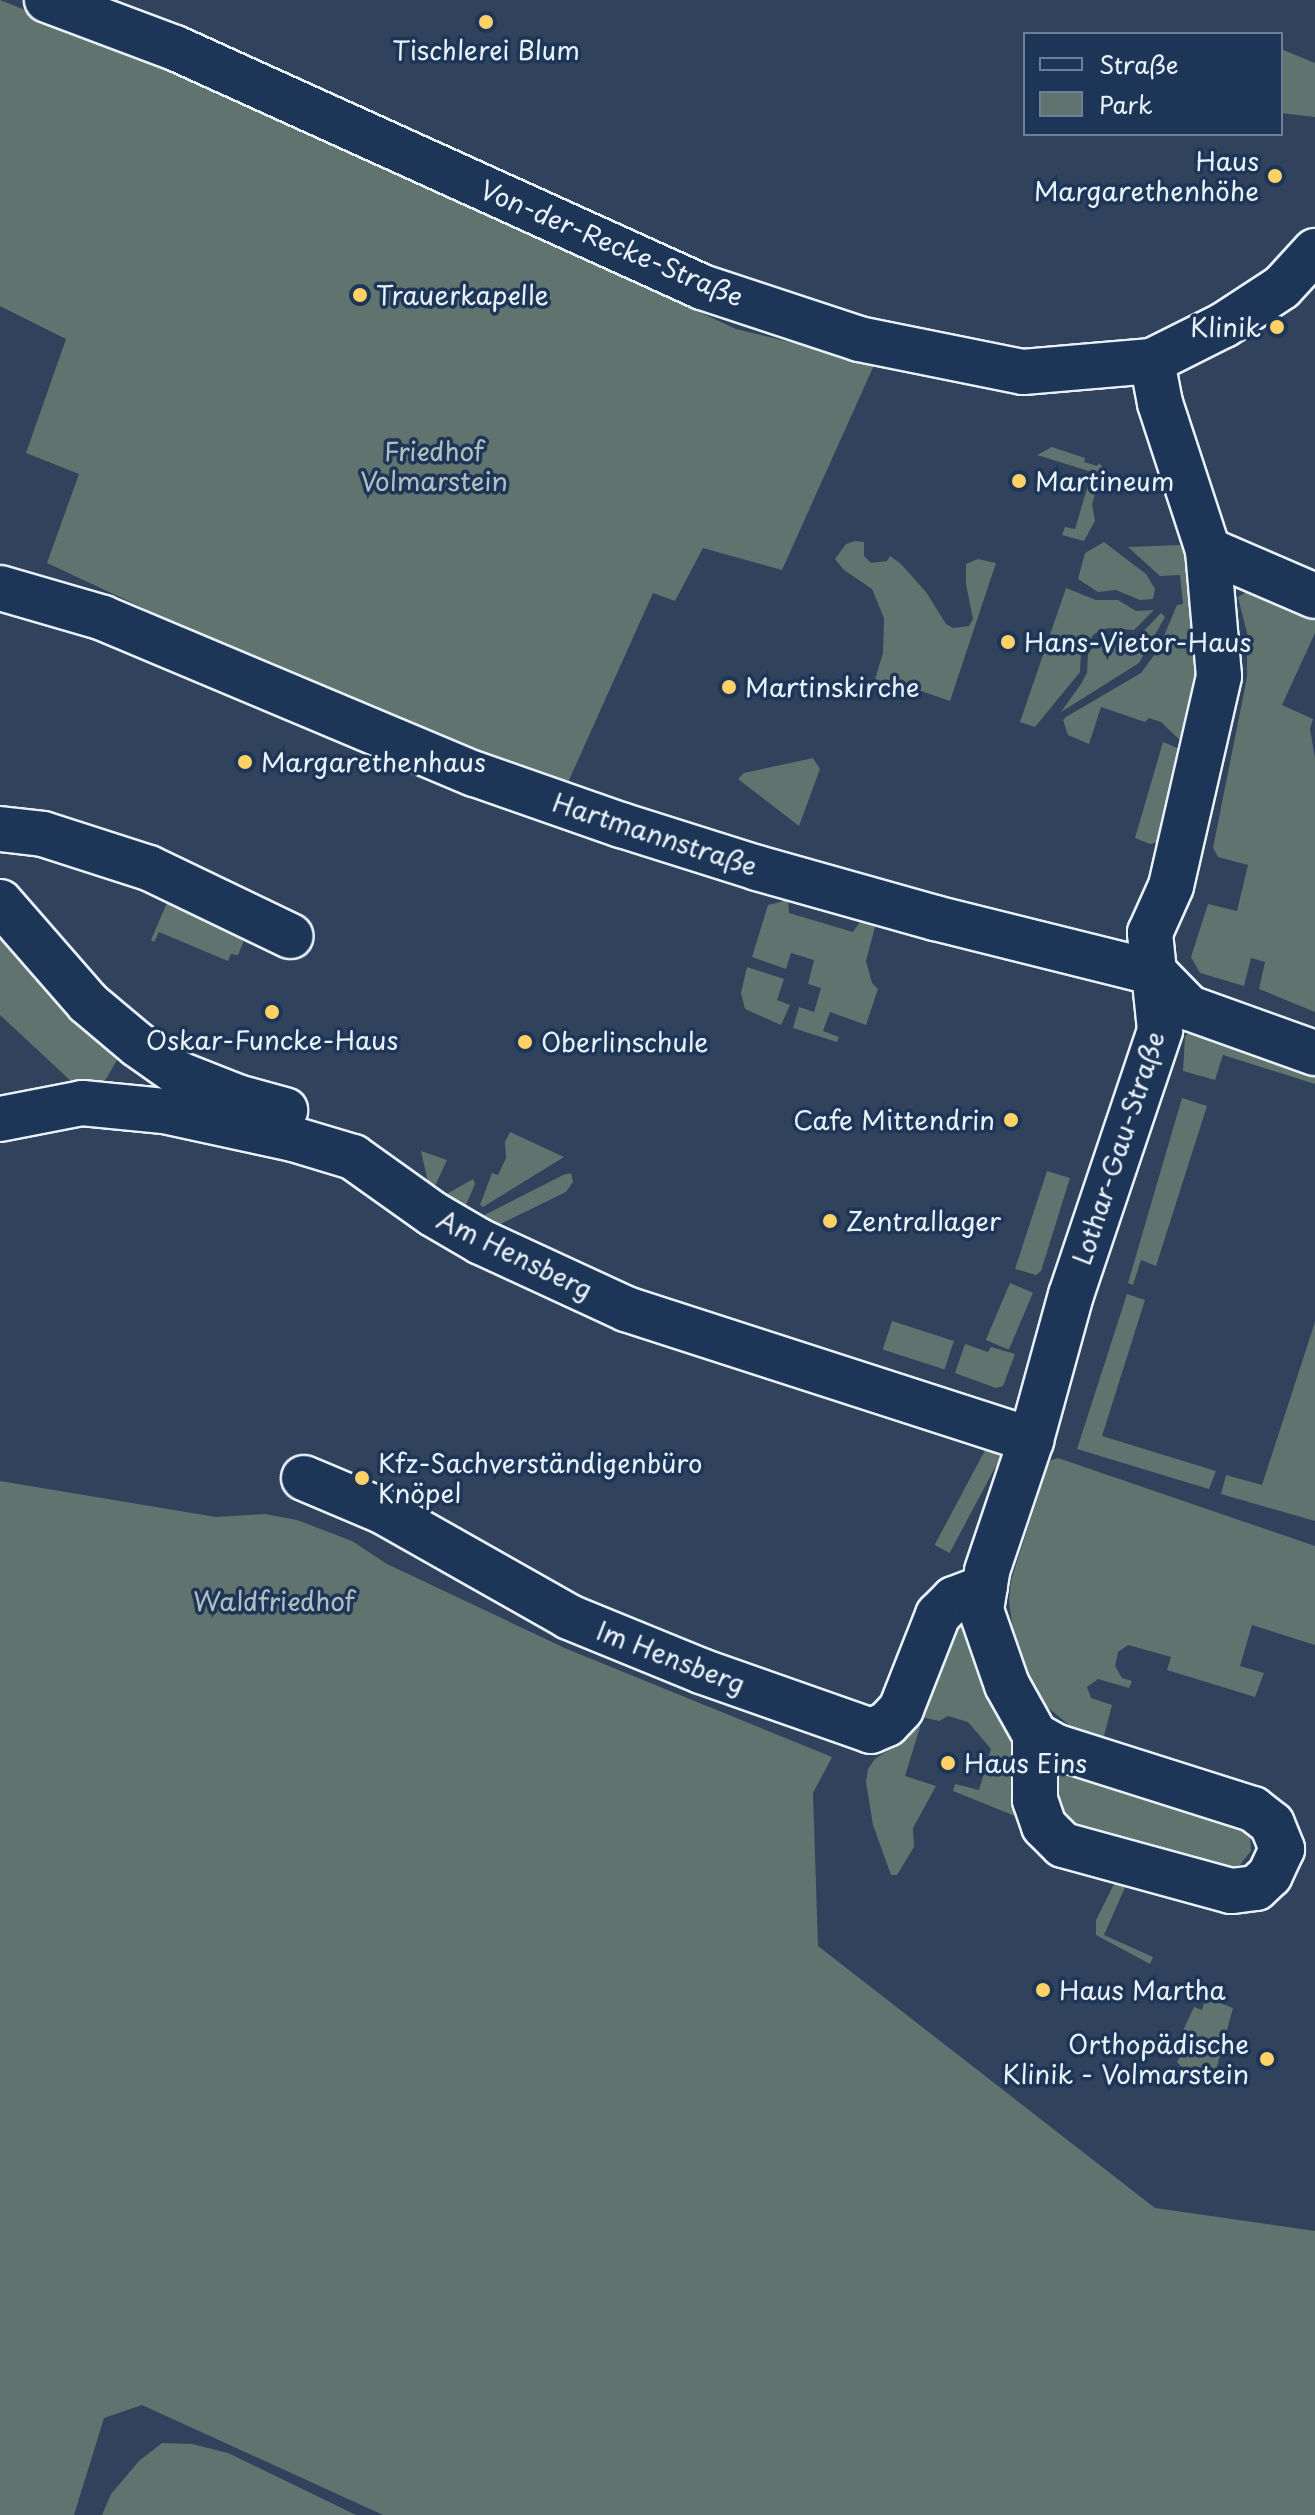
<!DOCTYPE html>
<html>
<head>
<meta charset="utf-8">
<style>
	body { margin:0 }
	#map { position:relative; width:1315px; height:2515px; overflow:hidden; background:#31425d; font-family:"Playpen Sans",sans-serif }
	div>[style] { position:absolute }
	.green>* { inset:0; background:#60736e; transform-origin:0 0 }
	.roads { filter:drop-shadow(2px 0 #e8f1f8) drop-shadow(-2px 0 #e8f1f8) drop-shadow(0 2px #e8f1f8) drop-shadow(0 -2px #e8f1f8) }
	.minor>* { height:44px; margin:-22px; padding:0 22px; transform-origin:22px; border-radius:22px; background:#1d3557 }
	.dots>* { width:22px; height:22px; translate:-50% -50%; box-sizing:border-box; border:4px solid #1d3557; border-radius:50% }
	span { translate:-50% -50%; white-space:nowrap; text-align:center; line-height:1.15; -webkit-text-stroke:7px #1d3557; paint-order:stroke }
	.poi-label { font-size:26px; color:#e8f1f8 }
	.right { translate:-100% -50%; text-align:right }
	.left { translate:0 -50%; text-align:left }
	.street-label { font-size:26px; color:#e8f1f8 }
	.park-label { font-size:26px; color:#b2bfc1 }
	.legend { position:absolute; left:1023px; top:32px; width:260px; height:104px; box-sizing:border-box; background:#1d3557; border:2px solid #6e8097; margin:0; padding:10px 14px; list-style:none; font-size:24px; color:#e8f1f8 }
	.legend li { display:flex; align-items:center; gap:16px; height:40px }
	.legend b { width:40px; border:2px solid #6e8097 }
</style>
</head>
<body>
<div id="map">
	<div class="green">
		<div style="clip-path:polygon(0 0,178px 71px,736px 329px,875px 363px,782px 570px,703px 548px,675px 601px,653px 593px,565px 789px,361px 710px,47px 563px,79px 474px,26px 453px,66px 339px,0 306px)"></div>
		<div style="clip-path:polygon(1281px 49px,1315px 63px,1315px 117px,1281px 113px)"></div>
		<div style="clip-path:polygon(1052px 447px,1085px 458px,1084px 462px,1097px 466px,1099px 463px,1109px 474px,1106px 485px,1099px 485px,1096px 491px,1092px 504px,1095px 521px,1084px 541px,1062px 535px,1065px 527px,1075px 529px,1092px 472px,1037px 455px)"></div>
		<div style="clip-path:polygon(855px 541px,864px 542px,864px 556px,871px 563px,887px 561px,890px 556px,901px 564px,926px 592px,946px 624px,953px 628px,969px 626px,973px 619px,966px 584px,966px 564px,978px 559px,996px 563px,950px 701px,890px 680px,885px 691px,873px 686px,883px 653px,884px 618px,872px 589px,844px 570px,835px 559px,846px 544px)"></div>
		<div style="clip-path:polygon(1104px 542px,1146px 574px,1155px 589px,1153px 599px,1140px 600px,1116px 590px,1098px 592px,1078px 579px,1085px 553px)"></div>
		<div style="clip-path:polygon(1180px 545px,1186px 555px,1202px 654px,1187px 747px,1161px 722px,1149px 718px,1145px 722px,1101px 707px,1089px 744px,1068px 735px,1063px 720px,1066px 717px,1141px 673px,1158px 650px,1177px 605px,1183px 604px,1180px 575px,1160px 576px,1128px 547px)"></div>
		<div style="clip-path:polygon(1066px 588px,1096px 600px,1118px 600px,1136px 611px,1154px 610px,1134px 630px,1108px 628px,1094px 634px,1081px 653px,1080px 672px,1035px 727px,1020px 722px)"></div>
		<div style="clip-path:polygon(1248px 591px,1315px 611px,1315px 633px,1282px 705px,1313px 719px,1310px 729px,1315px 758px,1315px 1012px,1259px 989px,1265px 962px,1251px 958px,1244px 986px,1200px 973px,1191px 957px,1208px 904px,1237px 911px,1248px 865px,1218px 857px,1213px 848px,1247px 677px,1247px 633px,1238px 597px)"></div>
		<div style="clip-path:polygon(1161px 613px,1165px 617px,1139px 663px,1061px 712px,1081px 684px,1087px 673px,1088px 654px,1095px 644px,1105px 638px,1138px 637px)"></div>
		<div style="clip-path:polygon(1163px 742px,1187px 752px,1159px 842px,1150px 844px,1135px 838px)"></div>
		<div style="clip-path:polygon(813px 758px,820px 769px,799px 826px,738px 779px,744px 773px)"></div>
		<div style="clip-path:polygon(169px 898px,246px 936px,238px 955px,231px 954px,228px 961px,159px 932px,154px 942px,151px 940px)"></div>
		<div style="clip-path:polygon(788px 900px,789px 913px,853px 932px,860px 922px,875px 927px,866px 961px,872px 983px,878px 989px,866px 1025px,830px 1012px,823px 1031px,839px 1037px,837px 1042px,793px 1028px,799px 1007px,814px 1012px,821px 988px,808px 984px,814px 960px,791px 953px,786px 969px,752px 957px,768px 905px)"></div>
		<div style="clip-path:polygon(0 919px,114px 1040px,117px 1060px,106px 1079px,90px 1091px,72px 1082px,0 1015px)"></div>
		<div style="clip-path:polygon(747px 967px,784px 979px,777px 1000px,790px 1005px,781px 1025px,745px 1009px,741px 993px)"></div>
		<div style="clip-path:polygon(1193px 1030px,1315px 1065px,1315px 1084px,1223px 1055px,1215px 1080px,1183px 1071px,1185px 1036px)"></div>
		<div style="clip-path:polygon(1182px 1098px,1207px 1106px,1156px 1266px,1141px 1260px,1133px 1285px,1128px 1283px)"></div>
		<div style="clip-path:polygon(510px 1132px,564px 1157px,483px 1207px,480px 1205px,492px 1173px,498px 1175px,506px 1158px,505px 1142px)"></div>
		<div style="clip-path:polygon(421px 1151px,447px 1160px,435px 1186px,443px 1196px,473px 1179px,475px 1184px,462px 1214px,471px 1222px,563px 1175px,571px 1173px,573px 1182px,566px 1192px,490px 1229px,477px 1229px,436px 1205px,431px 1196px)"></div>
		<div style="clip-path:polygon(1047px 1171px,1070px 1178px,1041px 1271px,1036px 1275px,1015px 1269px)"></div>
		<div style="left:1010px;top:1283px;width:25px;height:62px;rotate:23deg"></div>
		<div style="clip-path:polygon(1127px 1294px,1145px 1300px,1102px 1436px,1216px 1471px,1209px 1489px,1077px 1449px)"></div>
		<div style="left:892px;top:1321px;width:65px;height:30px;rotate:18deg"></div>
		<div style="clip-path:polygon(1315px 1322px,1315px 1521px,1221px 1494px,1226px 1475px,1262px 1485px)"></div>
		<div style="clip-path:polygon(965px 1344px,988px 1352px,991px 1347px,1015px 1354px,1003px 1386px,996px 1388px,955px 1373px)"></div>
		<div style="left:991px;top:1439px;width:17px;height:120px;rotate:28deg"></div>
		<div style="clip-path:polygon(1058px 1458px,1315px 1546px,1315px 1645px,1252px 1625px,1240px 1666px,1264px 1673px,1255px 1697px,1167px 1670px,1171px 1657px,1128px 1645px,1118px 1652px,1115px 1666px,1122px 1678px,1132px 1681px,1129px 1688px,1098px 1679px,1087px 1687px,1091px 1698px,1112px 1705px,1103px 1740px,1074px 1729px,1046px 1706px,1029px 1680px,1014px 1639px,1009px 1601px,1011px 1580px,1047px 1469px,1051px 1460px)"></div>
		<div style="clip-path:polygon(0 1481px,216px 1517px,265px 1514px,297px 1520px,352px 1541px,387px 1564px,567px 1649px,832px 1757px,813px 1793px,818px 1946px,1155px 2208px,1315px 2231px,1315px 2515px,383px 2515px,142px 2405px,104px 2418px,74px 2515px,0 2515px)"></div>
		<div style="clip-path:polygon(960px 1614px,1023px 1739px,1025px 1820px,953px 1791px,955px 1784px,979px 1790px,991px 1749px,968px 1722px,948px 1716px,939px 1721px,913px 1715px)"></div>
		<div style="clip-path:polygon(910px 1722px,920px 1727px,905px 1776px,936px 1786px,913px 1828px,914px 1847px,897px 1875px,891px 1875px,873px 1825px,866px 1782px,868px 1769px,875px 1759px,893px 1747px)"></div>
		<div style="clip-path:polygon(1053px 1760px,1219px 1809px,1250px 1833px,1251px 1851px,1239px 1866px,1224px 1872px,1077px 1831px,1056px 1810px)"></div>
		<div style="clip-path:polygon(1117px 1878px,1127px 1883px,1104px 1935px,1153px 1957px,1150px 1964px,1096px 1935px,1096px 1920px)"></div>
		<div style="clip-path:polygon(1208px 1992px,1217px 1995px,1215px 2001px,1233px 2008px,1213px 2081px,1187px 2073px,1177px 2062px,1190px 2038px,1181px 2035px,1194px 2007px,1202px 2010px)"></div>
		<div style="clip-path:polygon(162px 2443px,192px 2444px,228px 2453px,356px 2515px,102px 2515px,111px 2494px,139px 2461px)"></div>
	</div>
	<div class="roads">
		<div class="minor">
			<div style="left:47px;top:0;width:137px;rotate:20.6deg"></div>
			<div style="left:175px;top:48px;width:579px;rotate:24.39deg"></div>
			<div style="left:702px;top:287px;width:165px;rotate:18.3deg"></div>
			<div style="left:859px;top:339px;width:167px;rotate:11.4deg"></div>
			<div style="left:1023px;top:372px;width:129px;rotate:-4.9deg"></div>
			<div style="left:1152px;top:361px;width:80px;rotate:-26.6deg"></div>
			<div style="left:1224px;top:325px;width:69px;rotate:-33.2deg"></div>
			<div style="left:1282px;top:287px;width:49px;rotate:-47.5deg"></div>
			<div style="left:1208px;top:550px;width:116px;rotate:23.3deg"></div>
			<div style="left:0;top:588px;width:107px;rotate:16.2deg"></div>
			<div style="left:103px;top:618px;width:403px;rotate:22.8deg"></div>
			<div style="left:475px;top:774px;width:155px;rotate:19.3deg"></div>
			<div style="left:621px;top:825px;width:143px;rotate:17.5deg"></div>
			<div style="left:757px;top:868px;width:185px;rotate:15.7deg"></div>
			<div style="left:935px;top:918px;width:227px;rotate:14deg"></div>
			<div style="left:1155px;top:973px;width:49px;rotate:45.8deg"></div>
			<div style="left:1189px;top:1008px;width:134px;rotate:19.7deg"></div>
			<div style="left:0;top:829px;width:43px;rotate:6.6deg"></div>
			<div style="left:43px;top:834px;width:111px;rotate:17.8deg"></div>
			<div style="left:149px;top:868px;width:157px;rotate:25.7deg"></div>
			<div style="left:0;top:902px;width:134px;rotate:48.9deg"></div>
			<div style="left:88px;top:1003px;width:65px;rotate:40deg"></div>
			<div style="left:138px;top:1045px;width:50px;rotate:35.3deg"></div>
			<div style="left:179px;top:1074px;width:62px;rotate:21.6deg"></div>
			<div style="left:237px;top:1097px;width:50px;rotate:15.2deg"></div>
			<div style="left:0;top:1119px;width:84px;rotate:-11deg"></div>
			<div style="left:82px;top:1103px;width:82px;rotate:5.6deg"></div>
			<div style="left:164px;top:1111px;width:132px;rotate:12.2deg"></div>
			<div style="left:293px;top:1139px;width:63px;rotate:16.7deg"></div>
			<div style="left:353px;top:1157px;width:98px;rotate:35.5deg"></div>
			<div style="left:433px;top:1214px;width:56px;rotate:30.3deg"></div>
			<div style="left:481px;top:1242px;width:160px;rotate:24.8deg"></div>
			<div style="left:626px;top:1309px;width:426px;rotate:17.9deg"></div>
			<div style="left:304px;top:1478px;width:85px;rotate:22.9deg"></div>
			<div style="left:382px;top:1511px;width:215px;rotate:29.5deg"></div>
			<div style="left:569px;top:1617px;width:143px;rotate:22.2deg"></div>
			<div style="left:701px;top:1671px;width:180px;rotate:19.4deg"></div>
			<div style="left:871px;top:1731px;width:17px;rotate:-24deg"></div>
			<div style="left:887px;top:1724px;width:21px;rotate:-47deg"></div>
			<div style="left:901px;top:1709px;width:101px;rotate:-68.5deg"></div>
			<div style="left:938px;top:1615px;width:23px;rotate:-45deg"></div>
			<div style="left:954px;top:1599px;width:33px;rotate:-21deg"></div>
			<div style="left:1035px;top:1735px;width:25px;rotate:29deg"></div>
			<div style="left:1057px;top:1747px;width:206px;rotate:17.6deg"></div>
			<div style="left:1253px;top:1809px;width:24px;rotate:38deg"></div>
			<div style="left:1272px;top:1824px;width:27px;rotate:68deg"></div>
			<div style="left:1282px;top:1849px;width:29px;rotate:115deg"></div>
			<div style="left:1270px;top:1875px;width:19px;rotate:137deg"></div>
			<div style="left:1256px;top:1888px;width:25px;rotate:173deg"></div>
			<div style="left:1231px;top:1891px;width:174px;rotate:-164.7deg"></div>
			<div style="left:1063px;top:1845px;width:27px;rotate:-135deg"></div>
			<div style="left:1044px;top:1826px;width:28px;rotate:-109deg"></div>
			<div style="left:1035px;top:1800px;width:65px;rotate:-90deg"></div>
			<div style="left:1035px;top:1735px;width:57px;rotate:-119.2deg"></div>
			<div style="left:1007px;top:1685px;width:79px;rotate:-109.1deg"></div>
			<div style="left:981px;top:1610px;width:39px;rotate:-81deg"></div>
			<div style="left:987px;top:1571px;width:138px;rotate:-71.4deg"></div>
			<div style="left:1031px;top:1440px;width:150px;rotate:-74.6deg"></div>
			<div style="left:1071px;top:1295px;width:280px;rotate:-71.4deg"></div>
			<div style="left:1160px;top:1030px;width:98px;rotate:-95.9deg"></div>
			<div style="left:1150px;top:933px;width:51px;rotate:-65.9deg"></div>
			<div style="left:1171px;top:886px;width:215px;rotate:-77.1deg"></div>
			<div style="left:1219px;top:676px;width:126px;rotate:-95deg"></div>
			<div style="left:1208px;top:550px;width:155px;rotate:-108.1deg"></div>
			<div style="left:1160px;top:403px;width:43px;rotate:-100.8deg"></div>
		</div>
	</div>
	<div class="dots">
		<div style="left:486px;top:22px;background:#ffd166"></div>
		<div style="left:1275px;top:176px;background:#ffd166"></div>
		<div style="left:360px;top:295px;background:#ffd166"></div>
		<div style="left:1277px;top:327px;background:#ffd166"></div>
		<div style="left:1019px;top:481px;background:#ffd166"></div>
		<div style="left:1008px;top:642px;background:#ffd166"></div>
		<div style="left:729px;top:687px;background:#ffd166"></div>
		<div style="left:245px;top:762px;background:#ffd166"></div>
		<div style="left:272px;top:1012px;background:#ffd166"></div>
		<div style="left:525px;top:1042px;background:#ffd166"></div>
		<div style="left:1011px;top:1120px;background:#ffd166"></div>
		<div style="left:830px;top:1221px;background:#ffd166"></div>
		<div style="left:362px;top:1478px;background:#ffd166"></div>
		<div style="left:948px;top:1763px;background:#ffd166"></div>
		<div style="left:1043px;top:1990px;background:#ffd166"></div>
		<div style="left:1267px;top:2059px;background:#ffd166"></div>
	</div>
	<div class="poi-label">
		<span style="left:486px;top:50px">Tischlerei Blum</span>
		<span class="right" style="left:1259px;top:176px">Haus<br>Margarethenhöhe</span>
		<span class="left" style="left:376px;top:295px">Trauerkapelle</span>
		<span class="right" style="left:1261px;top:327px">Klinik</span>
		<span class="left" style="left:1035px;top:481px">Martineum</span>
		<span class="left" style="left:1024px;top:642px">Hans-Vietor-Haus</span>
		<span class="left" style="left:745px;top:687px">Martinskirche</span>
		<span class="left" style="left:261px;top:762px">Margarethenhaus</span>
		<span style="left:272px;top:1040px">Oskar-Funcke-Haus</span>
		<span class="left" style="left:541px;top:1042px">Oberlinschule</span>
		<span class="right" style="left:995px;top:1120px">Cafe Mittendrin</span>
		<span class="left" style="left:846px;top:1221px">Zentrallager</span>
		<span class="left" style="left:378px;top:1478px">Kfz-Sachverständigenbüro<br>Knöpel</span>
		<span class="left" style="left:964px;top:1763px">Haus Eins</span>
		<span class="left" style="left:1059px;top:1990px">Haus Martha</span>
		<span class="right" style="left:1249px;top:2059px">Orthopädische<br>Klinik - Volmarstein</span>
	</div>
	<div class="street-label">
		<span style="left:612px;top:243px;rotate:23deg">Von-der-Recke-Straße</span>
		<span style="left:655px;top:834px;rotate:18deg">Hartmannstraße</span>
		<span style="left:1118px;top:1148px;rotate:-72deg">Lothar-Gau-Straße</span>
		<span style="left:515px;top:1254px;rotate:26deg">Am Hensberg</span>
		<span style="left:671px;top:1657px;rotate:21deg">Im Hensberg</span>
	</div>
	<div class="park-label">
		<span style="left:434px;top:466px">Friedhof<br>Volmarstein</span>
		<span style="left:274px;top:1601px">Waldfriedhof</span>
	</div>
	<ul class="legend">
	<li><b style="height:10px;background:#1d3557"></b>Straße</li>
	<li><b style="height:22px;background:#60736e"></b>Park</li>
	</ul>
</div>
</body>
</html>
